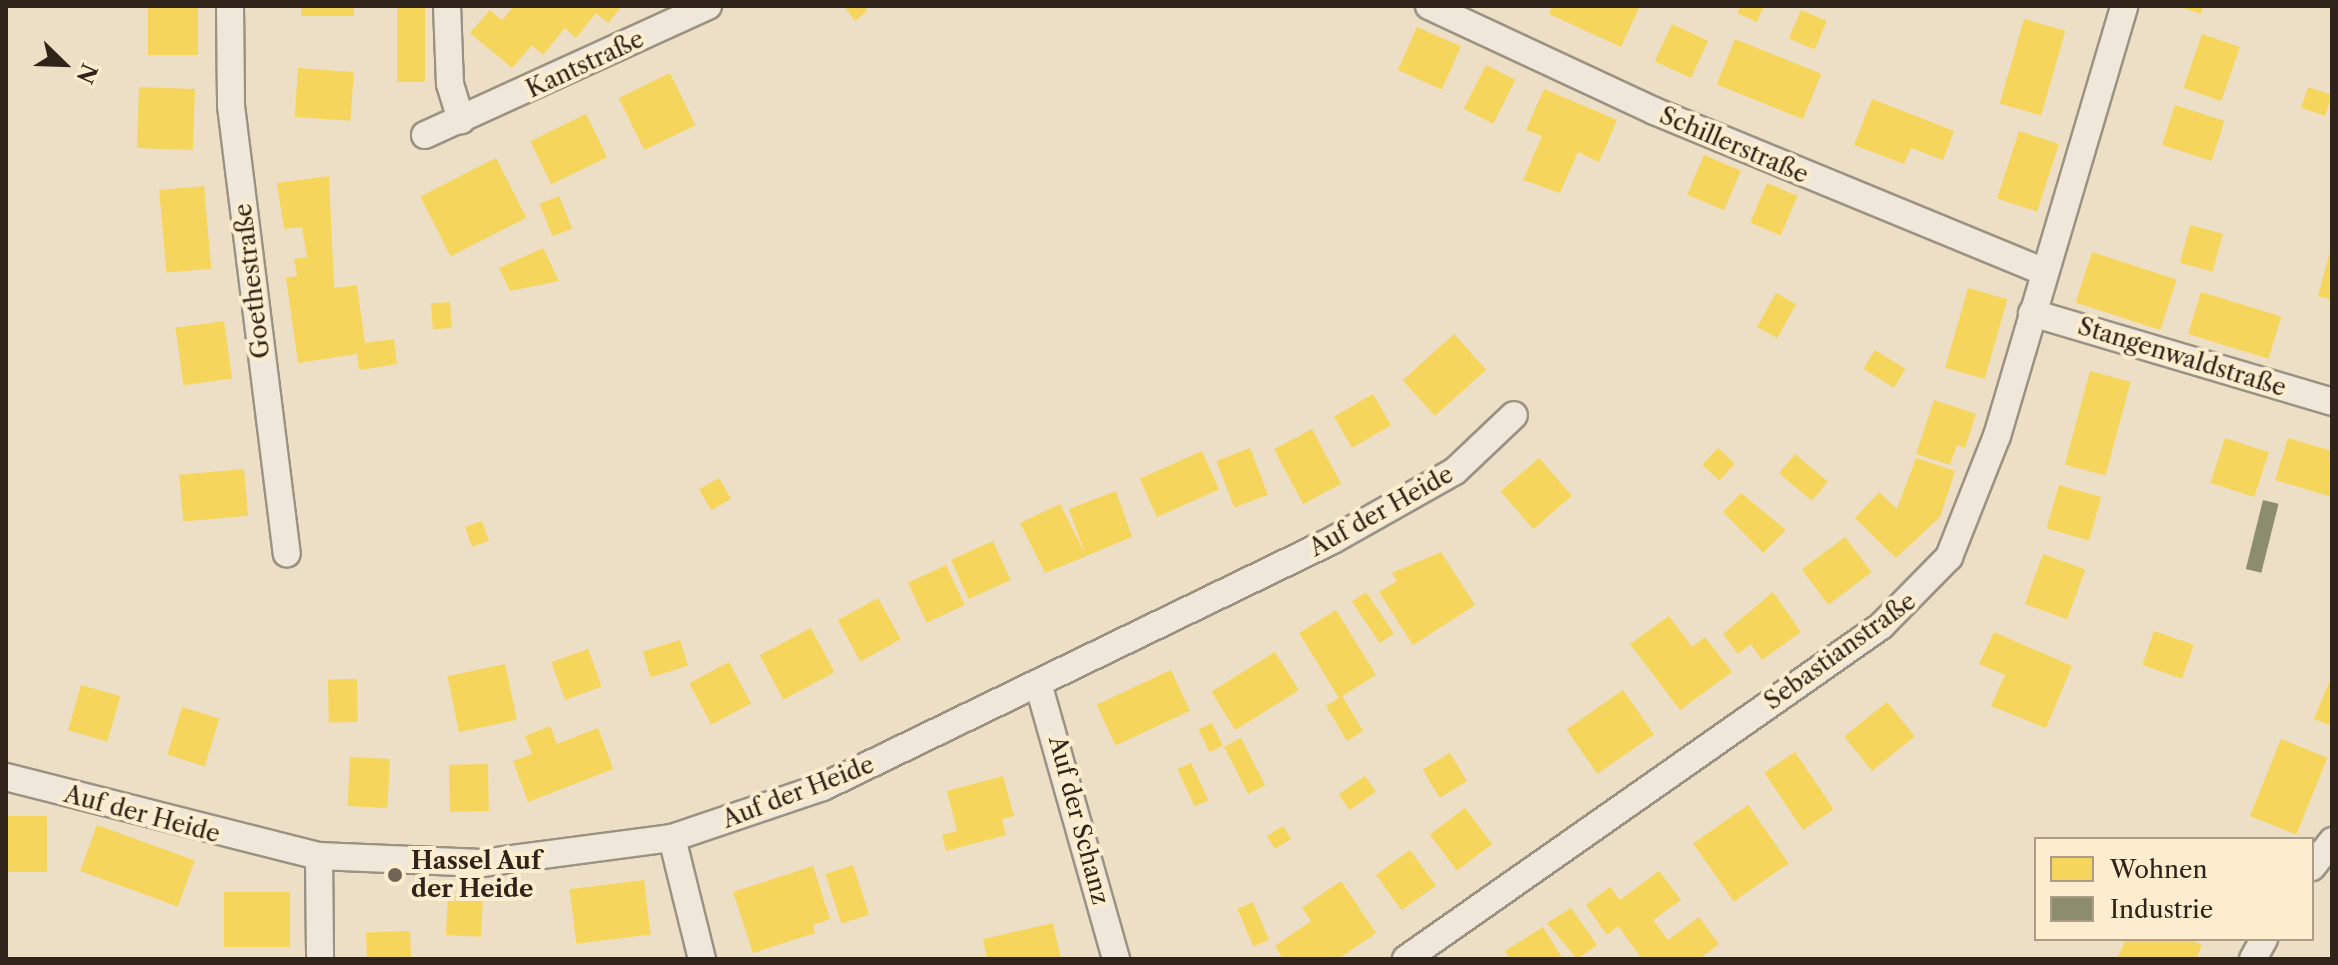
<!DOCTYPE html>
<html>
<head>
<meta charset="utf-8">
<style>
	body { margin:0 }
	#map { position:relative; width:2338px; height:965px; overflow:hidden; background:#ecdfc5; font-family:"Libre Caslon Text",serif }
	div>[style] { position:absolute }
	.homes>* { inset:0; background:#f6d55c; transform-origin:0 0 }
	.industry>* { inset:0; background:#8c8c6e; transform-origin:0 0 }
	.roads { filter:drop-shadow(2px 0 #9b9282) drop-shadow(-2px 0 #9b9282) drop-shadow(0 2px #9b9282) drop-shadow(0 -2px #9b9282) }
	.street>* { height:26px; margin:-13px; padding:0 13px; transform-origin:13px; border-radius:13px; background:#eee7da }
	.dots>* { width:22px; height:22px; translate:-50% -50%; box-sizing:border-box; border:4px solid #fdedcf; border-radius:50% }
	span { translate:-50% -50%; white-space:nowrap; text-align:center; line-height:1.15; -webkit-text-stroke:8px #fdedcf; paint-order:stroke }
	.street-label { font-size:24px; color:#30241a }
	.poi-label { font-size:24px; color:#30241a; font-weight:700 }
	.left { translate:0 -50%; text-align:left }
	.frame { position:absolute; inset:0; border:8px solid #30241a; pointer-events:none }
	.legend { position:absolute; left:2034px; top:837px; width:280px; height:104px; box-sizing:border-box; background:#fdedcf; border:2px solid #ab9d87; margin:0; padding:10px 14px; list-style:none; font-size:24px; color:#30241a }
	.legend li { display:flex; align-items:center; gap:16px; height:40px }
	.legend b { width:40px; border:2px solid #ab9d87 }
	.north { position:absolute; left:24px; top:24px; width:80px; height:80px; -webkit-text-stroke:6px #fdedcf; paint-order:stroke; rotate:113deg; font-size:22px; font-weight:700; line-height:32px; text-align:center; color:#30241a }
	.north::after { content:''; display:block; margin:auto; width:28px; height:36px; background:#30241a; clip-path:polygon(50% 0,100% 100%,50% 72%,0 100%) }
</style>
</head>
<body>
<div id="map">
	<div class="homes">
		<div style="left:148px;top:6px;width:50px;height:49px"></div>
		<div style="left:301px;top:6px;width:53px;height:10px"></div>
		<div style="left:397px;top:6px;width:28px;height:76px"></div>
		<div style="clip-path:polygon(514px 6px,622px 6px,608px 23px,596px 13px,576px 38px,565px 28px,543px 55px,532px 45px,512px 68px,470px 33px,490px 10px,502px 20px)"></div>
		<div style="clip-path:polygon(844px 6px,864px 6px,867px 11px,855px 21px)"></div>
		<div style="clip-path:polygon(1552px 6px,1640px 6px,1621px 47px,1549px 14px)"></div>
		<div style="clip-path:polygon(1741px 6px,1764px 6px,1757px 22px,1737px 13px)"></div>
		<div style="clip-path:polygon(2177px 6px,2203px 6px,2201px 14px)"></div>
		<div style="left:1801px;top:10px;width:28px;height:31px;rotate:23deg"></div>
		<div style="left:2024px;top:19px;width:43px;height:88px;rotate:16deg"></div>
		<div style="left:1672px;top:24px;width:40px;height:41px;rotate:25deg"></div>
		<div style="left:1417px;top:27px;width:48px;height:47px;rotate:24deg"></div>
		<div style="left:2202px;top:34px;width:40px;height:57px;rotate:19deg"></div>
		<div style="left:1735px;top:39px;width:93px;height:49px;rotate:22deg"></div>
		<div style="left:1486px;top:65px;width:33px;height:49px;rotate:27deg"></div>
		<div style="left:298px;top:68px;width:56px;height:49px;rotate:4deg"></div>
		<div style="left:670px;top:73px;width:58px;height:57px;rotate:64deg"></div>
		<div style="left:139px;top:87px;width:56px;height:61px;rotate:2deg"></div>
		<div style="left:2308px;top:87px;width:25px;height:22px;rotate:18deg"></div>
		<div style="clip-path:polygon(1544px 89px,1617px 120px,1599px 162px,1578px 152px,1560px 193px,1523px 180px,1542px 136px,1526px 130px)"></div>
		<div style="clip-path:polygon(1872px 99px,1954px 131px,1943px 160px,1911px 148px,1904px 164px,1854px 145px)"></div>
		<div style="left:2175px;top:105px;width:52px;height:42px;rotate:18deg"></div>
		<div style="left:586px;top:114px;width:48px;height:62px;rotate:64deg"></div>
		<div style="left:2019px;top:131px;width:42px;height:71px;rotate:18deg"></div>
		<div style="left:1704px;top:155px;width:40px;height:43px;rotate:23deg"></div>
		<div style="left:496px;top:158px;width:67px;height:85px;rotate:63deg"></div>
		<div style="clip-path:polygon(329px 176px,334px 288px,357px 285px,365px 343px,394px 339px,397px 364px,359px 370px,357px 354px,298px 363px,286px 278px,297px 276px,294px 259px,307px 257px,302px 227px,284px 229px,277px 183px)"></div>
		<div style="left:1767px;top:183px;width:33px;height:43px;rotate:23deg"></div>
		<div style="left:204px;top:186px;width:83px;height:45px;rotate:85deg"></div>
		<div style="left:559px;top:196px;width:35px;height:21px;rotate:68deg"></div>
		<div style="left:2190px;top:225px;width:34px;height:39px;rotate:15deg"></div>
		<div style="clip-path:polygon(543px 248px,559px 281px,510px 291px,499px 268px)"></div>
		<div style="clip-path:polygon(2331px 248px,2332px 248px,2332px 300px,2318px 296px)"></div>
		<div style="left:2092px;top:252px;width:89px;height:53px;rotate:18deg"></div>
		<div style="left:1968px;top:288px;width:41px;height:83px;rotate:16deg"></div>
		<div style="left:2201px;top:292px;width:84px;height:44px;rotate:17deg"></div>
		<div style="left:1776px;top:293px;width:23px;height:39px;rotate:29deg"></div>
		<div style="left:450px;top:302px;width:26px;height:19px;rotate:86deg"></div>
		<div style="left:224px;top:321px;width:58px;height:49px;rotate:82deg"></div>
		<div style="left:1454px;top:334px;width:48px;height:69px;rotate:48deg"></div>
		<div style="left:1875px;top:350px;width:36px;height:22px;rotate:32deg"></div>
		<div style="left:2090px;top:371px;width:42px;height:97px;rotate:15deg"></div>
		<div style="left:1373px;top:394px;width:36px;height:45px;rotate:60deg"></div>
		<div style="clip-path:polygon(1934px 400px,1976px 414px,1965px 448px,1957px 445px,1950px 465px,1916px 454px)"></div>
		<div style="left:1312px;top:429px;width:62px;height:43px;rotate:62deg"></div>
		<div style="left:2225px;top:438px;width:46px;height:47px;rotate:18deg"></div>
		<div style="clip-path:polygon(2288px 438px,2332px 451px,2332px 497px,2275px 480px)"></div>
		<div style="left:1250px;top:448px;width:50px;height:36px;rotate:69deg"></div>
		<div style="left:1718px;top:448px;width:23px;height:23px;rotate:43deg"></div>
		<div style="left:1202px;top:451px;width:42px;height:68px;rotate:66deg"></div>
		<div style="left:1795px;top:454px;width:43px;height:25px;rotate:40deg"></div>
		<div style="left:1539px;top:458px;width:50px;height:51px;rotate:49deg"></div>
		<div style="clip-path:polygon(1916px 458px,1955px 471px,1940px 517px,1896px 558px,1855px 518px,1879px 492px,1897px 509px)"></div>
		<div style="left:244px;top:469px;width:47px;height:65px;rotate:85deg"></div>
		<div style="left:719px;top:478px;width:24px;height:23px;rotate:60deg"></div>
		<div style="left:2059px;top:485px;width:44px;height:45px;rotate:16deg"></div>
		<div style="clip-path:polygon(1116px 491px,1132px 537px,1045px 573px,1020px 523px,1060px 504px,1085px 554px,1069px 509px)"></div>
		<div style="clip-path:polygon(1741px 493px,1786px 530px,1763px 553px,1723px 512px)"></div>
		<div style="left:482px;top:521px;width:21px;height:18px;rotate:71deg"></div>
		<div style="left:1845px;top:537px;width:44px;height:54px;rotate:53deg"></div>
		<div style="left:993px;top:541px;width:43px;height:46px;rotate:66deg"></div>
		<div style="clip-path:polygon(1441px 552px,1475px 605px,1413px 645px,1379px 592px,1397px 581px,1392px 573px)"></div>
		<div style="left:2043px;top:554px;width:45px;height:53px;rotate:20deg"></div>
		<div style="left:946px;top:565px;width:44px;height:42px;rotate:65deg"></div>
		<div style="left:1366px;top:592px;width:50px;height:17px;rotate:56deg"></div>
		<div style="clip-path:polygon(1773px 592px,1801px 632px,1762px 660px,1751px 644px,1738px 654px,1723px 634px)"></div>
		<div style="left:878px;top:598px;width:47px;height:46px;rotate:61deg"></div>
		<div style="clip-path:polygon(1336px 610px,1376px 675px,1342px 696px,1363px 731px,1347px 741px,1326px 706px,1339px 698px,1299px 633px)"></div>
		<div style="clip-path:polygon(1669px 616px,1692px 647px,1705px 637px,1732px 672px,1680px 710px,1630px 644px)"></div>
		<div style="left:811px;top:628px;width:50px;height:58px;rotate:62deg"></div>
		<div style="left:2154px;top:631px;width:42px;height:36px;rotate:19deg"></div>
		<div style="clip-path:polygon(1994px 632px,2072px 666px,2046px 728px,1991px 706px,2005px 675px,1979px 664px)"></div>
		<div style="left:680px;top:640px;width:27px;height:39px;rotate:73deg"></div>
		<div style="left:588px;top:649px;width:40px;height:39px;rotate:70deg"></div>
		<div style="left:1275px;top:652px;width:45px;height:75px;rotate:58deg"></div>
		<div style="left:729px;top:662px;width:47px;height:45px;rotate:62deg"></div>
		<div style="left:505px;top:664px;width:57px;height:59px;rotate:78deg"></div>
		<div style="left:1171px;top:670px;width:45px;height:82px;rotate:65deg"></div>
		<div style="clip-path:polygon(2332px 675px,2332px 726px,2314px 719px)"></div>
		<div style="left:357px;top:679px;width:43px;height:29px;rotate:89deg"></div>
		<div style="left:81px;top:685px;width:41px;height:47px;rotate:16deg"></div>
		<div style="left:1623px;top:690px;width:54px;height:69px;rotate:55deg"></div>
		<div style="left:1887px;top:702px;width:44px;height:55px;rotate:51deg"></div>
		<div style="left:182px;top:707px;width:39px;height:50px;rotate:17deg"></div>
		<div style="left:1212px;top:723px;width:25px;height:15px;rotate:64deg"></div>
		<div style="clip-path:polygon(550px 726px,557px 744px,598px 728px,613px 769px,528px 802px,513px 761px,532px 754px,525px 736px)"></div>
		<div style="left:1241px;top:738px;width:53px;height:19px;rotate:63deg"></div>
		<div style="left:2281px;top:739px;width:50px;height:83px;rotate:22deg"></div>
		<div style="left:1795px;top:752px;width:69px;height:37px;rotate:56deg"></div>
		<div style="left:1450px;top:753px;width:33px;height:32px;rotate:59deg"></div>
		<div style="left:350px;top:757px;width:40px;height:49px;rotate:3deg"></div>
		<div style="left:1191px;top:763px;width:41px;height:15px;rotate:65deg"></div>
		<div style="left:488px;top:764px;width:47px;height:39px;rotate:89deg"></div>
		<div style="clip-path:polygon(1003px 776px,1014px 816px,1002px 819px,1006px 835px,946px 851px,942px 835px,957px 831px,947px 791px)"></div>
		<div style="left:1365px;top:776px;width:19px;height:32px;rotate:55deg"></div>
		<div style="left:1748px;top:805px;width:71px;height:67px;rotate:55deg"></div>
		<div style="left:1465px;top:808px;width:45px;height:44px;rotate:53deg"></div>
		<div style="left:6px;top:816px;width:41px;height:56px"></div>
		<div style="left:97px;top:825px;width:104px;height:49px;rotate:20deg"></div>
		<div style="left:1283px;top:826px;width:15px;height:19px;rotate:58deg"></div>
		<div style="left:1410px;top:850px;width:44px;height:42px;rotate:54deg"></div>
		<div style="left:853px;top:865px;width:52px;height:29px;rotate:72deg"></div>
		<div style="clip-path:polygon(813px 866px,830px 919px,813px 925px,815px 933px,753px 953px,733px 892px)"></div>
		<div style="clip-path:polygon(1659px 871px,1681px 900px,1653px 920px,1668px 940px,1699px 917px,1719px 944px,1699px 959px,1642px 959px,1618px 926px,1607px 935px,1586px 905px,1610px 887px,1620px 900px)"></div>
		<div style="left:644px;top:880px;width:55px;height:75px;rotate:83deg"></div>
		<div style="clip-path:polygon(1341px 881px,1376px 933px,1338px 959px,1283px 959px,1275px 946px,1311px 921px,1302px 908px)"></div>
		<div style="left:224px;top:892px;width:66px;height:55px"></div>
		<div style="left:448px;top:895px;width:35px;height:40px;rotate:3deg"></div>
		<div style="left:1253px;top:902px;width:41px;height:17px;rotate:67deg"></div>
		<div style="clip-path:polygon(1571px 908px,1597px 945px,1577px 959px,1547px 923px)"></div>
		<div style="clip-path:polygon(1053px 923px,1061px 959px,987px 959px,983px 939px)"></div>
		<div style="clip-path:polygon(1543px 927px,1563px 959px,1510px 959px,1505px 951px)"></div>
		<div style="left:410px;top:931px;width:28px;height:44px;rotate:88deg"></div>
		<div style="clip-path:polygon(2126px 939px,2188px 939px,2202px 945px,2196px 959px,2117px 959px)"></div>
	</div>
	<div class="industry">
		<div style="left:2263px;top:500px;width:16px;height:71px;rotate:14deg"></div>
	</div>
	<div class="roads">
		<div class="street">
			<div style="left:230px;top:6px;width:100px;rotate:89.4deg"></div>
			<div style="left:231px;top:106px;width:451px;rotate:82.9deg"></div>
			<div style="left:447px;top:6px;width:78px;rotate:87.8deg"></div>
			<div style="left:450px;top:84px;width:38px;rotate:73deg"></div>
			<div style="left:1429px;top:6px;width:248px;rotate:25deg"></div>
			<div style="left:1654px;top:111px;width:422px;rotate:22.4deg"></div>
			<div style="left:425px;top:135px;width:311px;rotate:-24.5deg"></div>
			<div style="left:2032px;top:313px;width:313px;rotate:16.5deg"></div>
			<div style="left:1038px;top:683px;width:287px;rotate:74.2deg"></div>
			<div style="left:6px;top:777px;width:323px;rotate:14.2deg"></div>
			<div style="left:319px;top:856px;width:163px;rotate:2.5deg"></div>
			<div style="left:482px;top:863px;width:192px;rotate:-7.5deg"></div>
			<div style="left:672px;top:838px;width:159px;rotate:-18.7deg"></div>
			<div style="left:823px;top:787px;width:567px;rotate:-25.84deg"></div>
			<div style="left:1333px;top:540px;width:140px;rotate:-29.5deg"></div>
			<div style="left:1455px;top:471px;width:81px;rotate:-43.5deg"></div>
			<div style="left:672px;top:838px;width:125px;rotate:76.1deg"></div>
			<div style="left:319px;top:856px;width:103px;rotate:89.4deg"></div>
			<div style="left:2312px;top:867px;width:33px;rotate:-52deg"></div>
			<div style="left:1406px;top:959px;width:580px;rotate:-35.03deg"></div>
			<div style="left:1881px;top:626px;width:97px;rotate:-45.4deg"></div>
			<div style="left:1949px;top:557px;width:130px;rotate:-68.4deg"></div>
			<div style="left:1997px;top:436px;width:448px;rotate:-73.5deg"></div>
			<div style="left:2253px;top:959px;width:23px;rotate:-61deg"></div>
		</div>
	</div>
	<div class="dots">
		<div style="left:395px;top:875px;background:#726556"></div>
	</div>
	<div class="street-label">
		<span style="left:585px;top:64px;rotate:-25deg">Kantstraße</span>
		<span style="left:1734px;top:145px;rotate:23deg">Schillerstraße</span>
		<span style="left:252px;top:281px;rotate:-97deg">Goethestraße</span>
		<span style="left:2182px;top:357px;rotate:17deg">Stangenwaldstraße</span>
		<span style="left:1381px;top:511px;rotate:-29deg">Auf der Heide</span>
		<span style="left:1840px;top:651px;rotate:-36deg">Sebastianstraße</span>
		<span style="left:798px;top:792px;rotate:-21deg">Auf der Heide</span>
		<span style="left:142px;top:814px;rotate:15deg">Auf der Heide</span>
		<span style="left:1079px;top:820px;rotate:75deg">Auf der Schanz</span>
	</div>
	<div class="poi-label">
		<span class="left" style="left:411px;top:875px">Hassel Auf<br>der Heide</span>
	</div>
	<div class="frame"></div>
	<ul class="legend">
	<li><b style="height:22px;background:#f6d55c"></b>Wohnen</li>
	<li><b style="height:22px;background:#8c8c6e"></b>Industrie</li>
	</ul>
	<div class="north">N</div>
</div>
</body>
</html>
